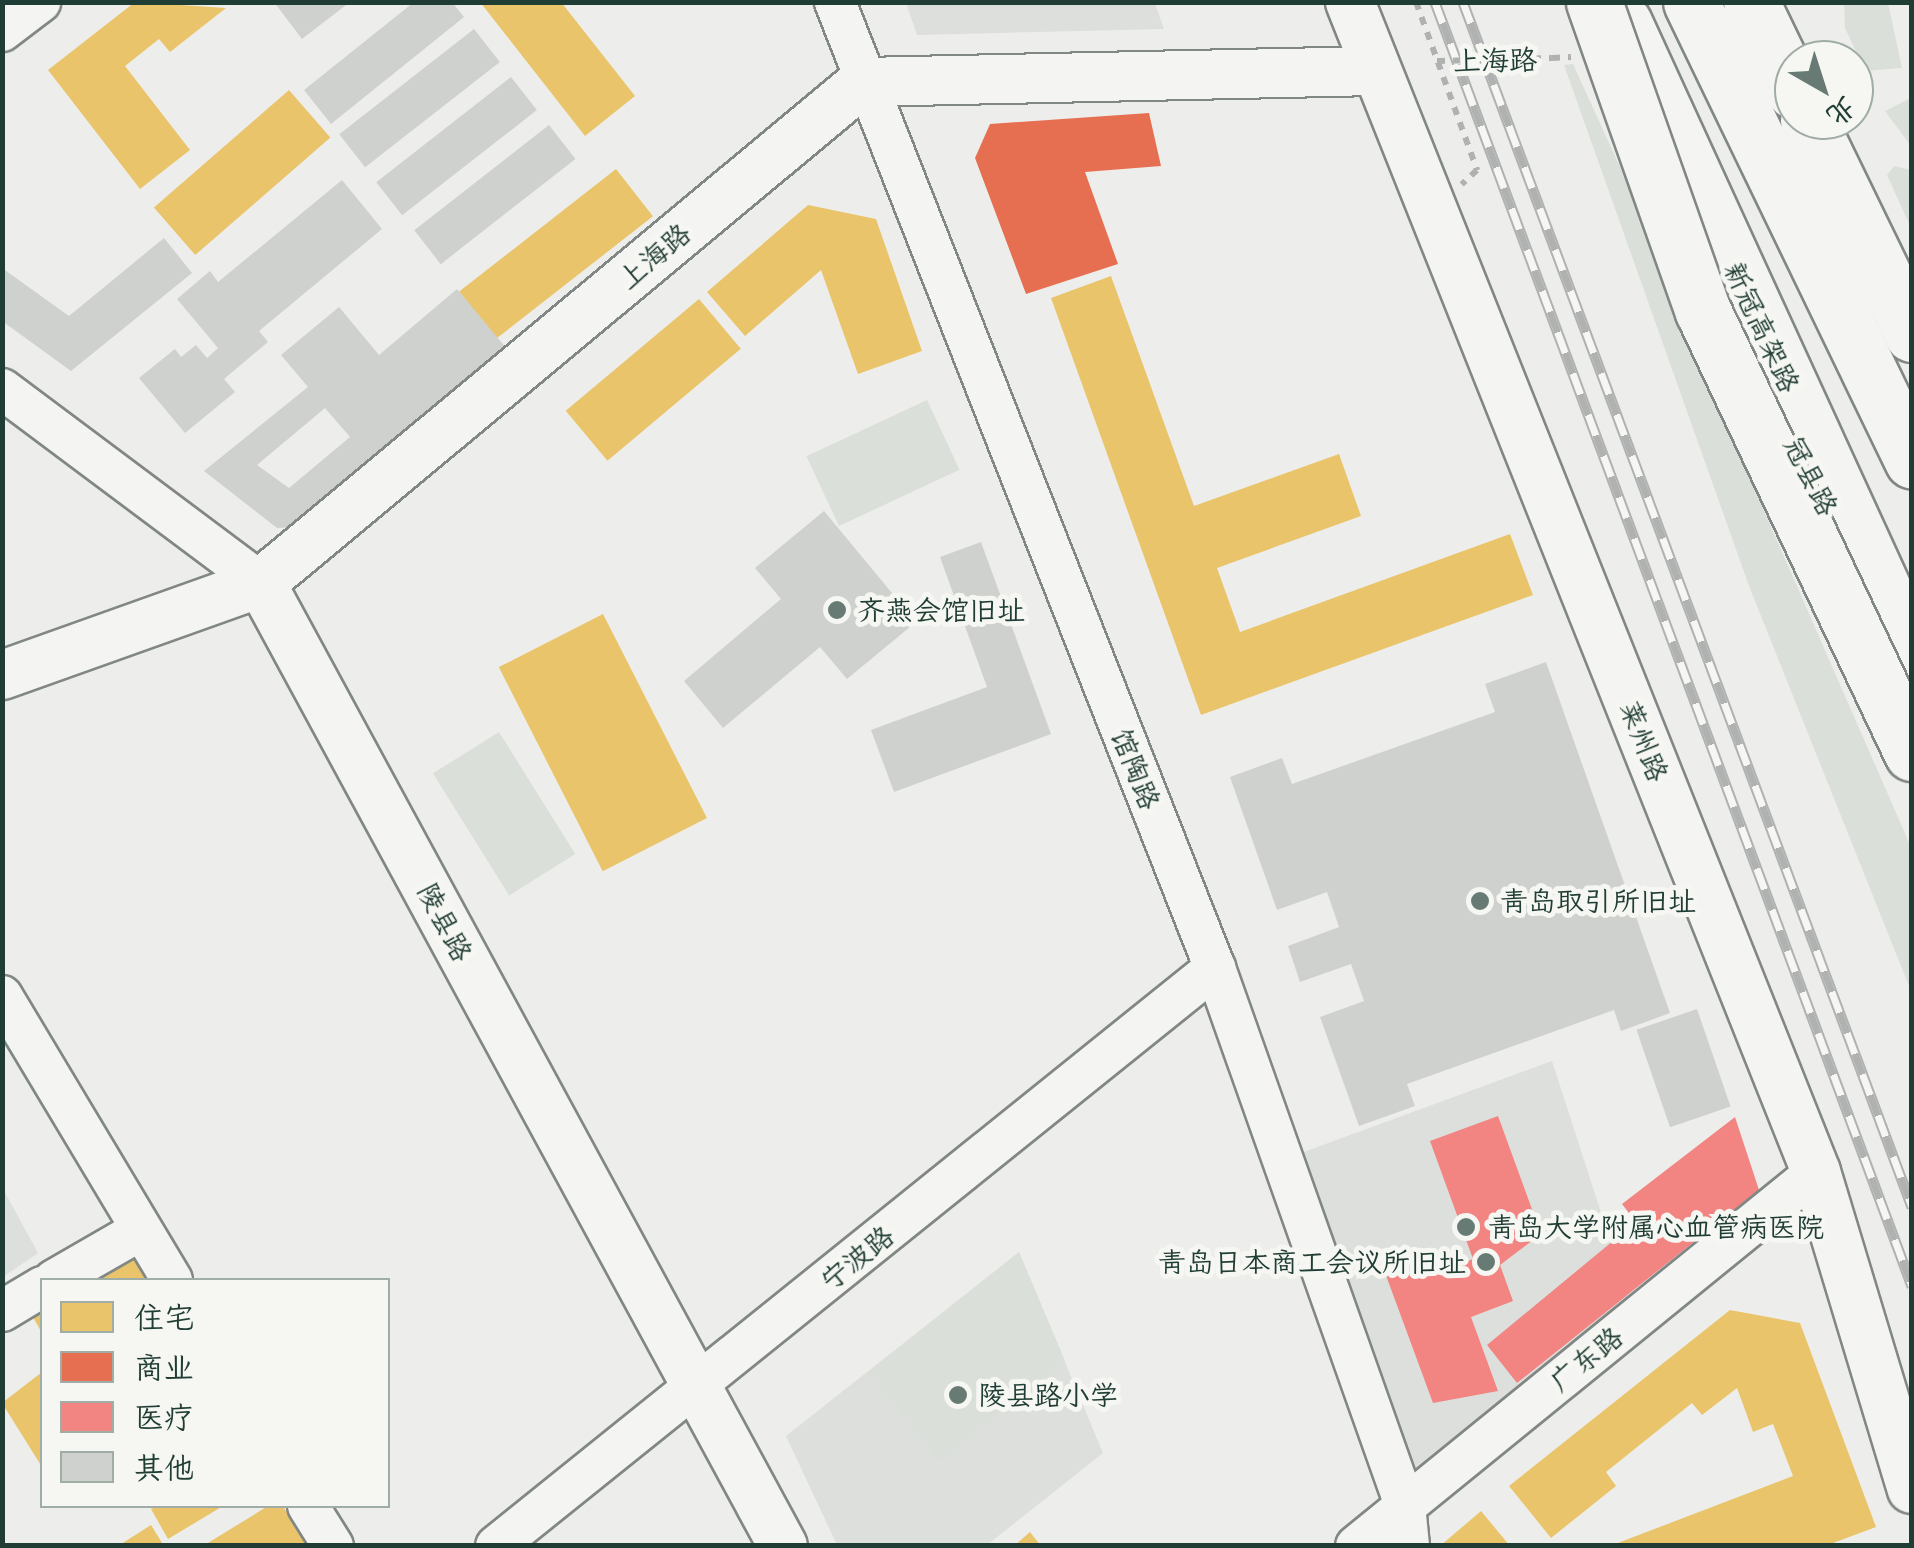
<!DOCTYPE html>
<html>
<head>
<meta charset="utf-8">
<style>
	body { margin:0 }
	#map { position:relative; width:1914px; height:1548px; overflow:hidden; background:#edeeeb; font-family:"Shantell Sans","LXGW WenKai TC",sans-serif }
	div>[style] { position:absolute }
	.built>* { inset:0; background:#dcdfdb }
	.green>* { inset:0; background:#dadfda; transform-origin:0 0 }
	.homes>* { inset:0; background:#e9c46a; transform-origin:0 0 }
	.shops>* { inset:0; background:#e76f51 }
	.health>* { inset:0; background:#f28482 }
	.building>* { inset:0; background:#cfd1cf; transform-origin:0 0 }
	.path>* { height:6px; margin-top:-3px; transform-origin:0; background:repeating-linear-gradient(90deg,#afb2b0 0 8px,transparent 0 16px) }
	.roads { filter:drop-shadow(2px 0 #818784) drop-shadow(-2px 0 #818784) drop-shadow(0 2px #818784) drop-shadow(0 -2px #818784) }
	.minor>* { height:40px; margin:-20px; padding:0 20px; transform-origin:20px; border-radius:20px; background:#f4f4f2 }
	.tertiary>* { height:48px; margin:-24px; padding:0 24px; transform-origin:24px; border-radius:24px; background:#f4f4f2 }
	.secondary>* { height:55px; margin:-27.5px; padding:0 27.5px; transform-origin:27.5px; border-radius:27.5px; background:#f4f4f2 }
	.trunk>* { height:55px; margin:-27.5px; padding:0 27.5px; transform-origin:27.5px; border-radius:27.5px; background:#f4f4f2 }
	.rail>* { height:11px; margin-top:-5.5px; transform-origin:0; background:repeating-linear-gradient(90deg,#f6f6f2 0 22px,#afb2b0 0 44px); box-sizing:border-box; border-block:2px solid #afb2b0 }
	.path-bridge>* { height:6px; margin-top:-3px; transform-origin:0; background:repeating-linear-gradient(90deg,#afb2b0 0 8px,transparent 0 16px) }
	.bridges { filter:drop-shadow(2px 0 #818784) drop-shadow(-2px 0 #818784) drop-shadow(0 2px #818784) drop-shadow(0 -2px #818784) }
	.trunk-bridge>* { height:55px; margin:-27.5px; padding:0 27.5px; transform-origin:27.5px; border-radius:27.5px; background:#f4f4f2 }
	.dots>* { width:28px; height:28px; translate:-50% -50%; box-sizing:border-box; border:5px solid #f6f6f2; border-radius:50% }
	span { translate:-50% -50%; white-space:nowrap; text-align:center; line-height:1.15; -webkit-text-stroke:10px #f6f6f2; paint-order:stroke }
	.street-label { font-size:28px; color:#1f3d34 }
	.poi-label { font-size:28px; color:#1f3d34 }
	.left { translate:0 -50%; text-align:left }
	.right { translate:-100% -50%; text-align:right }
	.frame { position:absolute; inset:0; border:5px solid #1f3d34; pointer-events:none }
	.legend { position:absolute; left:40px; top:1278px; width:350px; height:230px; box-sizing:border-box; background:#f6f6f2; border:2px solid #a0aca6; margin:0; padding:12px 18px; list-style:none; font-size:30px; color:#1f3d34 }
	.legend li { display:flex; align-items:center; gap:20px; height:50px }
	.legend b { width:50px; border:2px solid #a0aca6 }
	.north { position:absolute; left:1774px; top:40px; width:100px; height:100px; box-sizing:border-box; background:#f6f6f2; border:2px solid #a0aca6; border-radius:50%; rotate:141deg; font-size:28px; font-weight:700; line-height:40px; text-align:center; color:#1f3d34 }
	.north::after { content:''; display:block; margin:auto; width:35px; height:45px; background:#677b74; clip-path:polygon(50% 0,100% 100%,50% 72%,0 100%) }
</style>
</head>
<body>
<div id="map">
	<div class="built">
		<div style="clip-path:polygon(906px 3px,1155px 3px,1164px 29px,917px 35px)"></div>
		<div style="clip-path:polygon(1552px 1061px,1630px 1302px,1410px 1473px,1301px 1153px)"></div>
		<div style="clip-path:polygon(2px 1187px,38px 1253px,3px 1277px,2px 1277px)"></div>
		<div style="clip-path:polygon(1019px 1252px,1103px 1453px,987px 1545px,837px 1545px,786px 1436px)"></div>
	</div>
	<div class="green">
		<div style="clip-path:polygon(1844px 3px,1888px 3px,1902px 68px,1865px 71px,1845px 28px)"></div>
		<div style="clip-path:polygon(1573px 64px,1758px 469px,1751px 481px,1911px 847px,1911px 991px,1749px 586px,1564px 65px)"></div>
		<div style="clip-path:polygon(1911px 98px,1912px 98px,1911px 146px,1885px 111px)"></div>
		<div style="clip-path:polygon(1894px 166px,1911px 170px,1911px 228px,1887px 175px)"></div>
		<div style="left:927px;top:400px;width:77px;height:133px;rotate:65deg"></div>
		<div style="left:499px;top:732px;width:144px;height:78px;rotate:58deg"></div>
		<div style="clip-path:polygon(1019px 1252px,1065px 1361px,940px 1461px,869px 1373px)"></div>
	</div>
	<div class="homes">
		<div style="clip-path:polygon(135px 2px,226px 8px,170px 52px,159px 39px,125px 66px,190px 150px,140px 189px,48px 70px)"></div>
		<div style="clip-path:polygon(480px 2px,561px 2px,635px 96px,585px 136px)"></div>
		<div style="left:289px;top:90px;width:63px;height:179px;rotate:49deg"></div>
		<div style="left:616px;top:169px;width:60px;height:199px;rotate:52deg"></div>
		<div style="clip-path:polygon(808px 205px,876px 219px,922px 351px,858px 374px,821px 270px,745px 336px,707px 292px)"></div>
		<div style="clip-path:polygon(1111px 276px,1194px 506px,1339px 454px,1361px 516px,1217px 568px,1240px 632px,1510px 534px,1533px 595px,1201px 715px,1051px 298px)"></div>
		<div style="left:699px;top:299px;width:65px;height:174px;rotate:50deg"></div>
		<div style="left:603px;top:614px;width:229px;height:117px;rotate:63deg"></div>
		<div style="clip-path:polygon(125px 1245px,147px 1280px,66px 1280px)"></div>
		<div style="clip-path:polygon(42px 1295px,42px 1333px,26px 1305px)"></div>
		<div style="clip-path:polygon(1730px 1310px,1800px 1323px,1876px 1527px,1825px 1546px,1610px 1546px,1793px 1476px,1773px 1424px,1753px 1432px,1737px 1388px,1702px 1415px,1692px 1403px,1606px 1472px,1616px 1486px,1551px 1538px,1509px 1486px)"></div>
		<div style="clip-path:polygon(42px 1372px,42px 1467px,2px 1403px)"></div>
		<div style="clip-path:polygon(157px 1506px,223px 1506px,168px 1539px,151px 1509px)"></div>
		<div style="clip-path:polygon(268px 1506px,283px 1506px,307px 1546px,203px 1546px)"></div>
		<div style="clip-path:polygon(1481px 1511px,1510px 1546px,1440px 1546px)"></div>
		<div style="clip-path:polygon(151px 1525px,164px 1546px,118px 1546px)"></div>
		<div style="clip-path:polygon(1030px 1532px,1041px 1546px,1014px 1546px)"></div>
	</div>
	<div class="shops">
		<div style="clip-path:polygon(1149px 113px,1161px 166px,1085px 172px,1118px 264px,1026px 294px,975px 158px,990px 124px)"></div>
	</div>
	<div class="health">
		<div style="clip-path:polygon(1498px 1116px,1541px 1234px,1500px 1265px,1513px 1301px,1471px 1317px,1498px 1391px,1433px 1403px,1384px 1270px,1417px 1257px,1425px 1277px,1473px 1259px,1430px 1141px)"></div>
		<div style="clip-path:polygon(1735px 1117px,1759px 1190px,1517px 1383px,1487px 1345px,1636px 1222px,1622px 1204px)"></div>
	</div>
	<div class="building">
		<div style="clip-path:polygon(274px 2px,350px 2px,302px 39px)"></div>
		<div style="clip-path:polygon(414px 2px,452px 2px,464px 17px,331px 124px,304px 90px)"></div>
		<div style="left:474px;top:29px;width:42px;height:171px;rotate:52deg"></div>
		<div style="left:511px;top:77px;width:42px;height:171px;rotate:52deg"></div>
		<div style="left:549px;top:125px;width:43px;height:171px;rotate:52deg"></div>
		<div style="clip-path:polygon(342px 180px,382px 229px,259px 331px,268px 342px,224px 379px,235px 392px,185px 433px,139px 378px,175px 349px,181px 357px,196px 345px,207px 358px,218px 348px,177px 299px,210px 271px,218px 282px)"></div>
		<div style="clip-path:polygon(164px 238px,192px 273px,71px 371px,2px 321px,2px 268px,69px 316px)"></div>
		<div style="clip-path:polygon(evenodd,457px 289px,507px 349px,295px 527px,277px 528px,204px 471px,308px 387px,281px 355px,339px 307px,379px 355px,457px 289px,325px 408px,350px 437px,289px 488px,257px 465px,325px 408px)"></div>
		<div style="clip-path:polygon(824px 511px,916px 622px,847px 679px,820px 647px,723px 728px,684px 681px,781px 599px,755px 568px)"></div>
		<div style="clip-path:polygon(981px 542px,1051px 734px,894px 792px,871px 730px,987px 687px,940px 557px)"></div>
		<div style="clip-path:polygon(1546px 662px,1670px 1013px,1621px 1031px,1614px 1010px,1407px 1084px,1415px 1106px,1359px 1126px,1320px 1017px,1364px 1001px,1351px 964px,1300px 982px,1288px 946px,1339px 927px,1327px 892px,1277px 910px,1230px 777px,1282px 758px,1292px 784px,1495px 712px,1485px 684px)"></div>
		<div style="left:1697px;top:1009px;width:103px;height:64px;rotate:71deg"></div>
	</div>
	<div class="path">
		<div style="left:1416px;top:2px;width:179px;rotate:70deg"></div>
		<div style="left:1477px;top:170px;width:21px;rotate:137deg"></div>
		<div style="left:1552px;top:58px;width:19px;rotate:-3deg"></div>
	</div>
	<div class="roads">
		<div class="minor">
			<div style="left:835px;top:2px;width:1038px;rotate:68.53deg"></div>
			<div style="left:1215px;top:968px;width:570px;rotate:70.52deg"></div>
			<div style="left:1405px;top:1505px;width:41px;rotate:84.4deg"></div>
			<div style="left:2px;top:31px;width:48px;rotate:-37.3deg"></div>
			<div style="left:2px;top:389px;width:324px;rotate:36.8deg"></div>
			<div style="left:2px;top:996px;width:331px;rotate:59.1deg"></div>
			<div style="left:54px;top:1280px;width:100px;rotate:-29.9deg"></div>
			<div style="left:2px;top:1311px;width:47px;rotate:-31deg"></div>
			<div style="left:308px;top:1506px;width:47px;rotate:58deg"></div>
			<div style="left:496px;top:1546px;width:923px;rotate:-38.8deg"></div>
			<div style="left:1356px;top:1546px;width:593px;rotate:-39.11deg"></div>
		</div>
		<div class="tertiary">
			<div style="left:1350px;top:2px;width:1259px;rotate:68.28deg"></div>
			<div style="left:1816px;top:1172px;width:331px;rotate:73.2deg"></div>
			<div style="left:261px;top:583px;width:1095px;rotate:61.54deg"></div>
			<div style="left:2px;top:675px;width:275px;rotate:-19.6deg"></div>
			<div style="left:261px;top:583px;width:783px;rotate:-39.77deg"></div>
			<div style="left:863px;top:82px;width:513px;rotate:-1.23deg"></div>
		</div>
		<div class="secondary">
			<div style="left:1751px;top:2px;width:99px;rotate:64.2deg"></div>
			<div style="left:1808px;top:120px;width:238px;rotate:64.1deg"></div>
		</div>
		<div class="trunk">
			<div style="left:1691px;top:2px;width:509px;rotate:64.24deg"></div>
			<div style="left:1624px;top:23px;width:692px;rotate:65.4deg"></div>
		</div>
	</div>
	<div class="rail">
		<div style="left:1435px;top:2px;width:1370px;rotate:69.62deg"></div>
		<div style="left:1463px;top:2px;width:1286px;rotate:69.56deg"></div>
	</div>
	<div class="path-bridge">
		<div style="left:1437px;top:61px;width:115px;rotate:-1.5deg"></div>
	</div>
	<div class="bridges">
		<div class="trunk-bridge">
			<div style="left:1594px;top:2px;width:328px;rotate:70.6deg"></div>
			<div style="left:1703px;top:311px;width:489px;rotate:64.7deg"></div>
		</div>
	</div>
	<div class="dots">
		<div style="left:837px;top:610px;background:#677b74"></div>
		<div style="left:1480px;top:901px;background:#677b74"></div>
		<div style="left:1466px;top:1227px;background:#677b74"></div>
		<div style="left:1486px;top:1262px;background:#677b74"></div>
		<div style="left:958px;top:1395px;background:#677b74"></div>
	</div>
	<div class="street-label">
		<span style="left:1495px;top:60px;rotate:-1deg">上海路</span>
		<span style="left:654px;top:256px;rotate:-40deg">上海路</span>
		<span style="left:1762px;top:327px;rotate:65deg">新冠高架路</span>
		<span style="left:1811px;top:476px;rotate:63deg">冠县路</span>
		<span style="left:1644px;top:741px;rotate:68deg">莱州路</span>
		<span style="left:1136px;top:769px;rotate:68deg">馆陶路</span>
		<span style="left:445px;top:922px;rotate:62deg">陵县路</span>
		<span style="left:857px;top:1258px;rotate:-39deg">宁波路</span>
		<span style="left:1586px;top:1359px;rotate:-39deg">广东路</span>
	</div>
	<div class="poi-label">
		<span class="left" style="left:857px;top:610px">齐燕会馆旧址</span>
		<span class="left" style="left:1500px;top:901px">青岛取引所旧址</span>
		<span class="left" style="left:1488px;top:1227px">青岛大学附属心血管病医院</span>
		<span class="right" style="left:1466px;top:1262px">青岛日本商工会议所旧址</span>
		<span class="left" style="left:978px;top:1395px">陵县路小学</span>
	</div>
	<div class="frame"></div>
	<ul class="legend">
	<li><b style="height:28px;background:#e9c46a"></b>住宅</li>
	<li><b style="height:28px;background:#e76f51"></b>商业</li>
	<li><b style="height:28px;background:#f28482"></b>医疗</li>
	<li><b style="height:28px;background:#cfd1cf"></b>其他</li>
	</ul>
	<div class="north">北</div>
</div>
</body>
</html>
